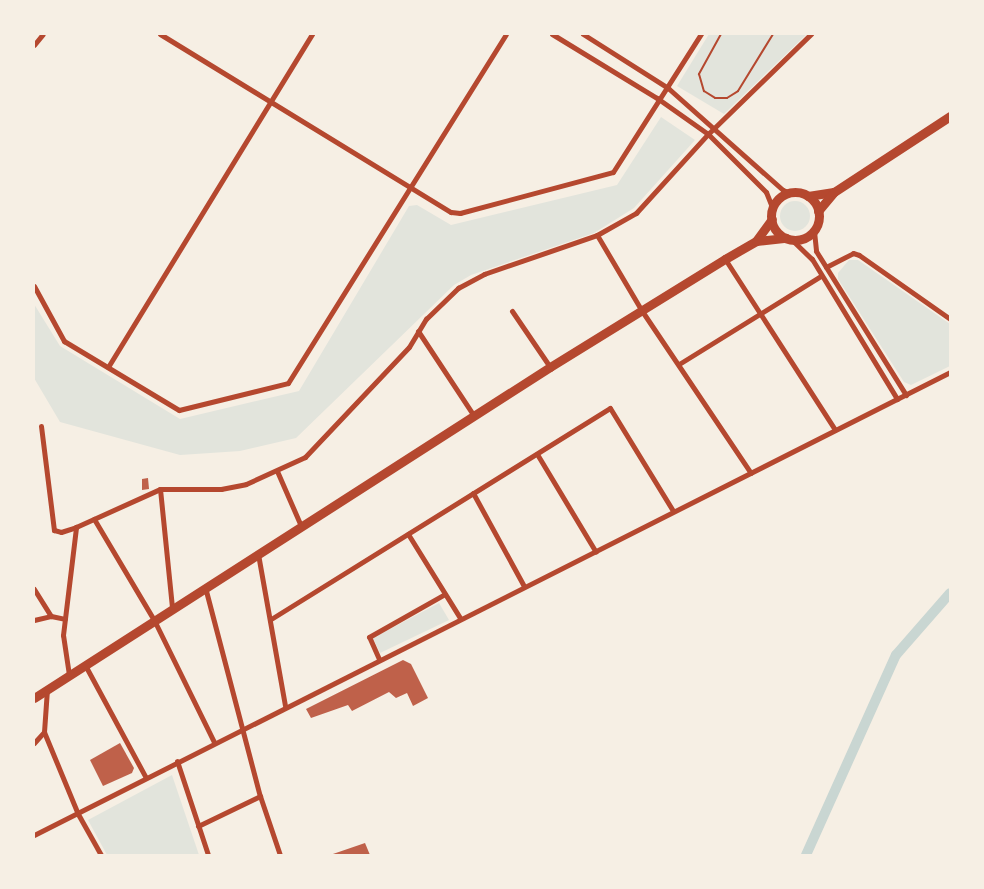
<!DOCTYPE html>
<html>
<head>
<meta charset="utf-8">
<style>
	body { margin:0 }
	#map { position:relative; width:984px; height:889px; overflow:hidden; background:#f6efe4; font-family:Figtree,sans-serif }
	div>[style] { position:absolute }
	.green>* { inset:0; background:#e2e4dc }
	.round { border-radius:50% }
	.canal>* { height:10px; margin:-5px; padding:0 5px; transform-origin:5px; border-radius:5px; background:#c9d6d2 }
	.building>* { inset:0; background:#bf614a }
	.path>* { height:2px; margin:-1px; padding:0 1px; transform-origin:1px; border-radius:1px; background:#b5482f }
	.minor>* { height:5px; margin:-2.5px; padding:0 2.5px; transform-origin:2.5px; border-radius:2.5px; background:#b5482f }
	.secondary>* { height:9px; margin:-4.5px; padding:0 4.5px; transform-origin:4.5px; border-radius:4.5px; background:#b5482f }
	.secondary>.ring { margin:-4.5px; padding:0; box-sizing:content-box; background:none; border:9px solid #b5482f; border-radius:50% }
	span { translate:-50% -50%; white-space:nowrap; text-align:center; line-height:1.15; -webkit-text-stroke:4.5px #f6efe4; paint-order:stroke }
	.frame { position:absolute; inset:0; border:35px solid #f6efe4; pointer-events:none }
</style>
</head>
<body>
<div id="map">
	<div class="green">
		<div style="clip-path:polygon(709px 34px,807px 34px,724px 114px,677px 86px)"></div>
		<div style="clip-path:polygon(661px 117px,695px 140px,634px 208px,594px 233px,471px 275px,454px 285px,296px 438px,240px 451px,180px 455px,60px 422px,34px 378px,34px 304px,60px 346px,180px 419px,299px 391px,409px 206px,417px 205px,451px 225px,617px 185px)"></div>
		<div class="round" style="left:780px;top:201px;width:30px;height:30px"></div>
		<div style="clip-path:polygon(849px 260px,858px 260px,950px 324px,950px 366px,911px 385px,904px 382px,838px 279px,838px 273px)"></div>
		<div style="clip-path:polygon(439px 603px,449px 620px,380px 653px,373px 638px)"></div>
		<div style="clip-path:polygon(172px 775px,199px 855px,107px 855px,88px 820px)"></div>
	</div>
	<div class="canal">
		<div style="left:806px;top:855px;width:219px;rotate:-65.8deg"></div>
		<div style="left:896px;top:655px;width:82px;rotate:-48.9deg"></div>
	</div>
	<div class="building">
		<div style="clip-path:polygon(148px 478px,149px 489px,142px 490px,142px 479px)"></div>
		<div style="clip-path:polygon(403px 660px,411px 664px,428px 698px,413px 706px,407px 693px,396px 698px,389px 692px,352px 711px,348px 705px,311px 718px,306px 709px)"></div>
		<div style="clip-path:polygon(120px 743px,134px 768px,132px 773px,103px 786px,90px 760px)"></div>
		<div style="clip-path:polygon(365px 843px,370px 855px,330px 855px)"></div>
	</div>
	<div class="path">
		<div style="left:721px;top:34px;width:46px;rotate:118.8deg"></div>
		<div style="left:699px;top:74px;width:18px;rotate:74deg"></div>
		<div style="left:704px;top:91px;width:13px;rotate:32deg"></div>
		<div style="left:715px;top:98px;width:12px"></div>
		<div style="left:727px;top:98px;width:13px;rotate:-32deg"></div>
		<div style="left:738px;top:91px;width:67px;rotate:-58.4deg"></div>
	</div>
	<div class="minor">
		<div style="left:160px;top:34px;width:341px;rotate:31.5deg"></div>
		<div style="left:451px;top:212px;width:9px;rotate:6deg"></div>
		<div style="left:460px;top:213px;width:158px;rotate:-15deg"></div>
		<div style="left:613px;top:172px;width:164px;rotate:-57.5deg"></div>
		<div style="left:552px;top:34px;width:123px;rotate:31.4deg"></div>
		<div style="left:657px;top:98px;width:62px;rotate:35.2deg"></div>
		<div style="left:708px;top:134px;width:82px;rotate:45deg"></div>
		<div style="left:766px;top:192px;width:18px;rotate:68deg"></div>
		<div style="left:583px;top:34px;width:101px;rotate:32.4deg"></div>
		<div style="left:668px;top:88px;width:154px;rotate:41.6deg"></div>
		<div style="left:783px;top:190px;width:9px;rotate:21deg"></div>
		<div style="left:34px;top:45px;width:14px;rotate:-51deg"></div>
		<div style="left:814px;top:231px;width:20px;rotate:84deg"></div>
		<div style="left:816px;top:251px;width:170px;rotate:58deg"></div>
		<div style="left:597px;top:235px;width:88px;rotate:59.4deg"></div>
		<div style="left:642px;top:311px;width:195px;rotate:56.1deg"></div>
		<div style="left:791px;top:239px;width:29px;rotate:44deg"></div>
		<div style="left:812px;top:259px;width:164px;rotate:58.7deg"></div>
		<div style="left:725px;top:259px;width:203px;rotate:57.2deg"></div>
		<div style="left:826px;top:267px;width:30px;rotate:-27deg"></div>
		<div style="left:853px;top:253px;width:6px;rotate:18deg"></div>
		<div style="left:859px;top:255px;width:111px;rotate:35.1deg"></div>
		<div style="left:34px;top:286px;width:63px;rotate:61.4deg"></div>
		<div style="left:64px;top:341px;width:134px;rotate:31deg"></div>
		<div style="left:179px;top:410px;width:112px;rotate:-13.9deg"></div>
		<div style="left:288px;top:383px;width:411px;rotate:-58deg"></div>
		<div style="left:512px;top:311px;width:68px;rotate:55.8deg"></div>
		<div style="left:418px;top:331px;width:102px;rotate:56.6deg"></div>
		<div style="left:679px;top:364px;width:167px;rotate:-31.8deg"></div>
		<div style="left:108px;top:367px;width:391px;rotate:-58.5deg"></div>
		<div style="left:41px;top:426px;width:105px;rotate:82.9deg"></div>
		<div style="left:54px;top:530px;width:7px;rotate:16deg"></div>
		<div style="left:61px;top:532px;width:16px;rotate:-18deg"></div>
		<div style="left:537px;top:454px;width:114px;rotate:59deg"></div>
		<div style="left:277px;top:471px;width:60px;rotate:66.4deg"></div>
		<div style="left:160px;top:489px;width:120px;rotate:84.2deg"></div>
		<div style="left:473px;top:493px;width:106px;rotate:61.3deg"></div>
		<div style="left:94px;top:519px;width:117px;rotate:59.3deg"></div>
		<div style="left:154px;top:620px;width:136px;rotate:63.8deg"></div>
		<div style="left:408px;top:534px;width:99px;rotate:58.2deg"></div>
		<div style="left:258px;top:554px;width:154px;rotate:79.9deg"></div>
		<div style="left:205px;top:587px;width:216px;rotate:75.3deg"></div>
		<div style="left:260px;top:796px;width:62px;rotate:71.3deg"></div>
		<div style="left:34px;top:589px;width:32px;rotate:58deg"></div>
		<div style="left:271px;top:619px;width:399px;rotate:-31.9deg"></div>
		<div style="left:610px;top:408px;width:121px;rotate:58.5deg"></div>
		<div style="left:34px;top:620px;width:17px;rotate:-13deg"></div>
		<div style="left:51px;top:616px;width:14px;rotate:12deg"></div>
		<div style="left:379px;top:659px;width:24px;rotate:-114deg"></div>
		<div style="left:369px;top:637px;width:87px;rotate:-29.5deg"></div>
		<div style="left:85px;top:665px;width:128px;rotate:61.6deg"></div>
		<div style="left:69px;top:675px;width:40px;rotate:-98.5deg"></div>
		<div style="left:63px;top:635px;width:109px;rotate:-83.1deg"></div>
		<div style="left:76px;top:527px;width:92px;rotate:-24.3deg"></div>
		<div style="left:160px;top:489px;width:61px"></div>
		<div style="left:221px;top:489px;width:25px;rotate:-11deg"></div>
		<div style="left:246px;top:484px;width:65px;rotate:-24.6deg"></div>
		<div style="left:305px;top:457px;width:151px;rotate:-46.6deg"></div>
		<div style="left:409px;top:347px;width:33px;rotate:-59deg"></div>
		<div style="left:426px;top:319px;width:45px;rotate:-44.1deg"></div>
		<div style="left:458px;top:288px;width:30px;rotate:-28deg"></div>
		<div style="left:484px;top:274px;width:120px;rotate:-19deg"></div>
		<div style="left:597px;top:235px;width:45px;rotate:-29.4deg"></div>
		<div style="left:636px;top:213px;width:107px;rotate:-47.7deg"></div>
		<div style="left:708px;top:134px;width:144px;rotate:-44.2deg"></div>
		<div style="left:47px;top:689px;width:43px;rotate:94deg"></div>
		<div style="left:44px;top:732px;width:89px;rotate:67.5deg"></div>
		<div style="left:78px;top:814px;width:47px;rotate:60.7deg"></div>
		<div style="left:34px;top:743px;width:15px;rotate:-48deg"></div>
		<div style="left:177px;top:761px;width:99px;rotate:71.7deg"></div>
		<div style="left:198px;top:826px;width:69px;rotate:-25.8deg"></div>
		<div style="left:34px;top:835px;width:1026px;rotate:-26.81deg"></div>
	</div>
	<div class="secondary">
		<div class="ring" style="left:771px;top:192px;width:39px;height:39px"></div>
		<div style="left:808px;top:196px;width:26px;rotate:-9deg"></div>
		<div style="left:818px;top:211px;width:25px;rotate:-50deg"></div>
		<div style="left:834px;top:192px;width:139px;rotate:-33.2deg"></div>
		<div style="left:756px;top:241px;width:27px;rotate:-54deg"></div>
		<div style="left:34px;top:698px;width:613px;rotate:-32.68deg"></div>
		<div style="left:550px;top:367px;width:206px;rotate:-31.7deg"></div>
		<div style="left:725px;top:259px;width:36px;rotate:-30deg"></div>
		<div style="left:756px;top:241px;width:30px;rotate:-6deg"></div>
	</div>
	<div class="frame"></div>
</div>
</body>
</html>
